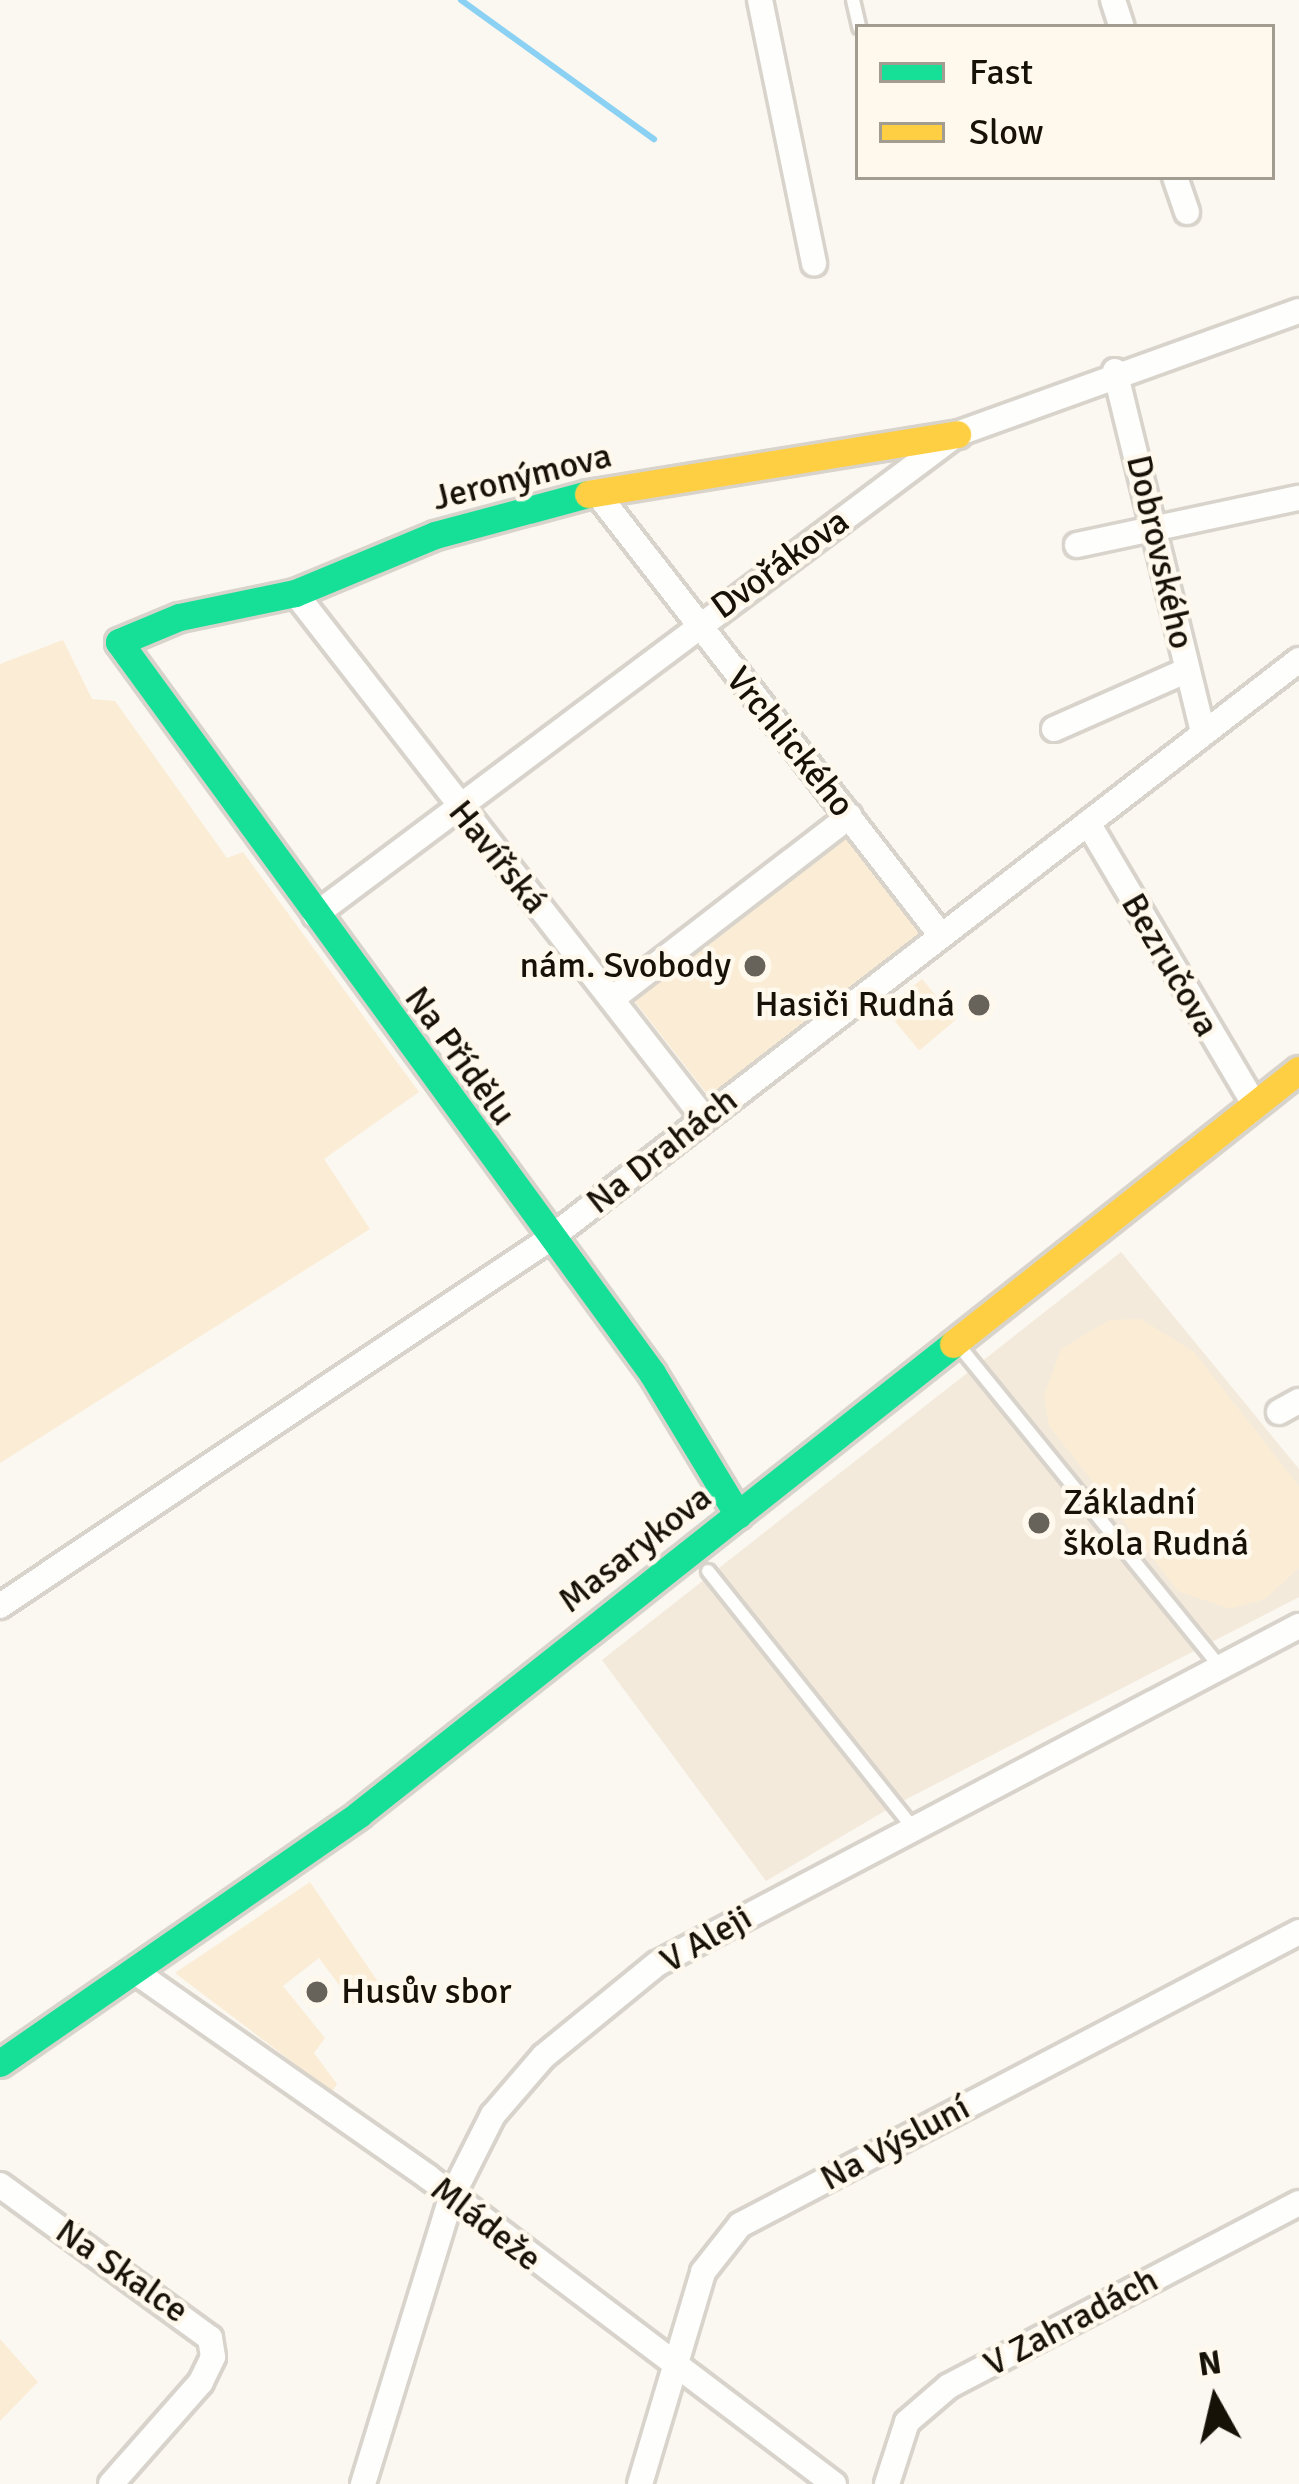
<!DOCTYPE html>
<html>
<head>
<meta charset="utf-8">
<style>
	body { margin:0 }
	#map { position:relative; width:1299px; height:2484px; overflow:hidden; background:#fbf7f1; font-family:Signika,sans-serif }
	div>[style] { position:absolute }
	.built>* { inset:0; background:#f3eadc }
	.green>* { inset:0; background:#fbedd5; transform-origin:0 0 }
	.stream>* { height:6px; margin:-3px; padding:0 3px; transform-origin:3px; border-radius:3px; background:#8ad1f3 }
	.roads { filter:drop-shadow(3px 0 #d8d3cb) drop-shadow(-3px 0 #d8d3cb) drop-shadow(0 3px #d8d3cb) drop-shadow(0 -3px #d8d3cb) }
	.lane>* { height:12px; margin:-6px; padding:0 6px; transform-origin:6px; border-radius:6px; background:#fefefd }
	.street>* { height:24px; margin:-12px; padding:0 12px; transform-origin:12px; border-radius:12px; background:#fefefd }
	.fast>* { height:27px; margin:-13.5px; padding:0 13.5px; transform-origin:13.5px; border-radius:13.5px; background:#16e098 }
	.slow>* { height:27px; margin:-13.5px; padding:0 13.5px; transform-origin:13.5px; border-radius:13.5px; background:#ffcf43 }
	.dots>* { width:33px; height:33px; translate:-50% -50%; box-sizing:border-box; border:6px solid #fff8ed; border-radius:50% }
	span { translate:-50% -50%; white-space:nowrap; text-align:center; line-height:1.15; -webkit-text-stroke:9px #fff8ed; paint-order:stroke }
	.street-label { font-size:36px; color:#171208 }
	.poi-label { font-size:36px; color:#171208 }
	.right { translate:-100% -50%; text-align:right }
	.left { translate:0 -50%; text-align:left }
	.legend { position:absolute; left:855px; top:24px; width:420px; height:156px; box-sizing:border-box; background:#fff8ed; border:3px solid #a29c91; margin:0; padding:15px 21px; list-style:none; font-size:36px; color:#171208 }
	.legend li { display:flex; align-items:center; gap:24px; height:60px }
	.legend b { width:60px; border:3px solid #a29c91 }
	.north { position:absolute; left:1155px; top:2340px; width:120px; height:120px; -webkit-text-stroke:9px #fff8ed; paint-order:stroke; rotate:352deg; font-size:33px; font-weight:700; line-height:48px; text-align:center; color:#171208 }
	.north::after { content:''; display:block; margin:auto; width:42px; height:54px; background:#171208; clip-path:polygon(50% 0,100% 100%,50% 72%,0 100%) }
</style>
</head>
<body>
<div id="map">
	<div class="built">
		<div style="clip-path:polygon(1121px 1252px,1299px 1469px,1299px 1597px,895px 1805px,766px 1881px,602px 1660px)"></div>
	</div>
	<div class="green">
		<div style="clip-path:polygon(63px 640px,92px 699px,115px 701px,227px 858px,243px 852px,419px 1092px,324px 1159px,370px 1229px,0 1463px,0 664px)"></div>
		<div style="left:842px;top:833px;width:127px;height:267px;rotate:52deg"></div>
		<div style="left:922px;top:979px;width:53px;height:48px;rotate:50deg"></div>
		<div style="clip-path:polygon(1141px 1319px,1194px 1352px,1299px 1486px,1299px 1568px,1265px 1599px,1230px 1609px,1178px 1591px,1049px 1426px,1044px 1396px,1061px 1349px,1109px 1320px)"></div>
		<div style="clip-path:polygon(310px 1882px,383px 1989px,354px 2005px,319px 1958px,283px 1986px,325px 2038px,314px 2053px,337px 2084px,332px 2092px,175px 1973px)"></div>
		<div style="clip-path:polygon(0 2339px,38px 2382px,0 2421px)"></div>
	</div>
	<div class="stream">
		<div style="left:461px;top:0;width:238px;rotate:35.8deg"></div>
	</div>
	<div class="roads">
		<div class="lane">
			<div style="left:853px;top:0;width:28px;rotate:77deg"></div>
			<div style="left:956px;top:1342px;width:419px;rotate:50.9deg"></div>
			<div style="left:708px;top:1571px;width:325px;rotate:51.4deg"></div>
		</div>
		<div class="street">
			<div style="left:760px;top:0;width:269px;rotate:78.4deg"></div>
			<div style="left:1113px;top:0;width:28px;rotate:72deg"></div>
			<div style="left:1175px;top:177px;width:37px;rotate:71deg"></div>
			<div style="left:1115px;top:371px;width:373px;rotate:76.3deg"></div>
			<div style="left:596px;top:492px;width:560px;rotate:52.11deg"></div>
			<div style="left:1077px;top:545px;width:227px;rotate:-12deg"></div>
			<div style="left:295px;top:593px;width:666px;rotate:52.08deg"></div>
			<div style="left:1054px;top:729px;width:146px;rotate:-23.8deg"></div>
			<div style="left:1088px;top:823px;width:328px;rotate:59.4deg"></div>
			<div style="left:315px;top:915px;width:802px;rotate:-36.84deg"></div>
			<div style="left:957px;top:434px;width:363px;rotate:-19.8deg"></div>
			<div style="left:612px;top:999px;width:300px;rotate:-37.6deg"></div>
			<div style="left:1279px;top:1412px;width:23px;rotate:-29deg"></div>
			<div style="left:0;top:1606px;width:659px;rotate:-33.74deg"></div>
			<div style="left:548px;top:1240px;width:949px;rotate:-37.68deg"></div>
			<div style="left:134px;top:1971px;width:359px;rotate:35deg"></div>
			<div style="left:428px;top:2177px;width:509px;rotate:37.1deg"></div>
			<div style="left:0;top:2185px;width:260px;rotate:36.1deg"></div>
			<div style="left:210px;top:2338px;width:19px;rotate:81deg"></div>
			<div style="left:213px;top:2357px;width:28px;rotate:116deg"></div>
			<div style="left:201px;top:2382px;width:136px;rotate:131.4deg"></div>
			<div style="left:363px;top:2484px;width:299px;rotate:-72.9deg"></div>
			<div style="left:451px;top:2198px;width:93px;rotate:-63.2deg"></div>
			<div style="left:493px;top:2115px;width:78px;rotate:-49.2deg"></div>
			<div style="left:544px;top:2056px;width:146px;rotate:-39.2deg"></div>
			<div style="left:657px;top:1964px;width:726px;rotate:-27.77deg"></div>
			<div style="left:640px;top:2484px;width:221px;rotate:-73.4deg"></div>
			<div style="left:703px;top:2272px;width:60px;rotate:-51.8deg"></div>
			<div style="left:740px;top:2225px;width:631px;rotate:-27.66deg"></div>
			<div style="left:887px;top:2484px;width:65px;rotate:-72.1deg"></div>
			<div style="left:907px;top:2422px;width:55px;rotate:-40.6deg"></div>
			<div style="left:949px;top:2386px;width:395px;rotate:-27.6deg"></div>
		</div>
		<div class="fast">
			<div style="left:588px;top:494px;width:158px;rotate:165deg"></div>
			<div style="left:435px;top:535px;width:152px;rotate:157.5deg"></div>
			<div style="left:295px;top:593px;width:118px;rotate:168.3deg"></div>
			<div style="left:179px;top:617px;width:65px;rotate:157.4deg"></div>
			<div style="left:119px;top:642px;width:905px;rotate:53.9deg"></div>
			<div style="left:652px;top:1373px;width:166px;rotate:58.8deg"></div>
			<div style="left:0;top:2063px;width:437px;rotate:-34.7deg"></div>
			<div style="left:359px;top:1814px;width:757px;rotate:-38.35deg"></div>
		</div>
		<div class="slow">
			<div style="left:588px;top:494px;width:374px;rotate:-9.2deg"></div>
			<div style="left:953px;top:1344px;width:441px;rotate:-38.4deg"></div>
		</div>
	</div>
	<div class="dots">
		<div style="left:755px;top:966px;background:#67625a"></div>
		<div style="left:979px;top:1005px;background:#67625a"></div>
		<div style="left:1039px;top:1523px;background:#67625a"></div>
		<div style="left:317px;top:1992px;background:#67625a"></div>
	</div>
	<div class="street-label">
		<span style="left:522px;top:477px;rotate:-14deg">Jeronýmova</span>
		<span style="left:1160px;top:552px;rotate:77deg">Dobrovského</span>
		<span style="left:780px;top:564px;rotate:-36deg">Dvořákova</span>
		<span style="left:790px;top:742px;rotate:51deg">Vrchlického</span>
		<span style="left:498px;top:857px;rotate:51deg">Havířská</span>
		<span style="left:1170px;top:965px;rotate:60deg">Bezručova</span>
		<span style="left:460px;top:1056px;rotate:54deg">Na Přídělu</span>
		<span style="left:662px;top:1151px;rotate:-38deg">Na Drahách</span>
		<span style="left:635px;top:1549px;rotate:-38deg">Masarykova</span>
		<span style="left:706px;top:1939px;rotate:-30deg">V Aleji</span>
		<span style="left:895px;top:2143px;rotate:-28deg">Na Výsluní</span>
		<span style="left:486px;top:2224px;rotate:38deg">Mládeže</span>
		<span style="left:122px;top:2271px;rotate:35deg">Na Skalce</span>
		<span style="left:1071px;top:2322px;rotate:-28deg">V Zahradách</span>
	</div>
	<div class="poi-label">
		<span class="right" style="left:731px;top:966px">nám. Svobody</span>
		<span class="right" style="left:955px;top:1005px">Hasiči Rudná</span>
		<span class="left" style="left:1063px;top:1523px">Základní<br>škola Rudná</span>
		<span class="left" style="left:341px;top:1992px">Husův sbor</span>
	</div>
	<ul class="legend">
	<li><b style="height:15px;background:#16e098"></b>Fast</li>
	<li><b style="height:15px;background:#ffcf43"></b>Slow</li>
	</ul>
	<div class="north">N</div>
</div>
</body>
</html>
